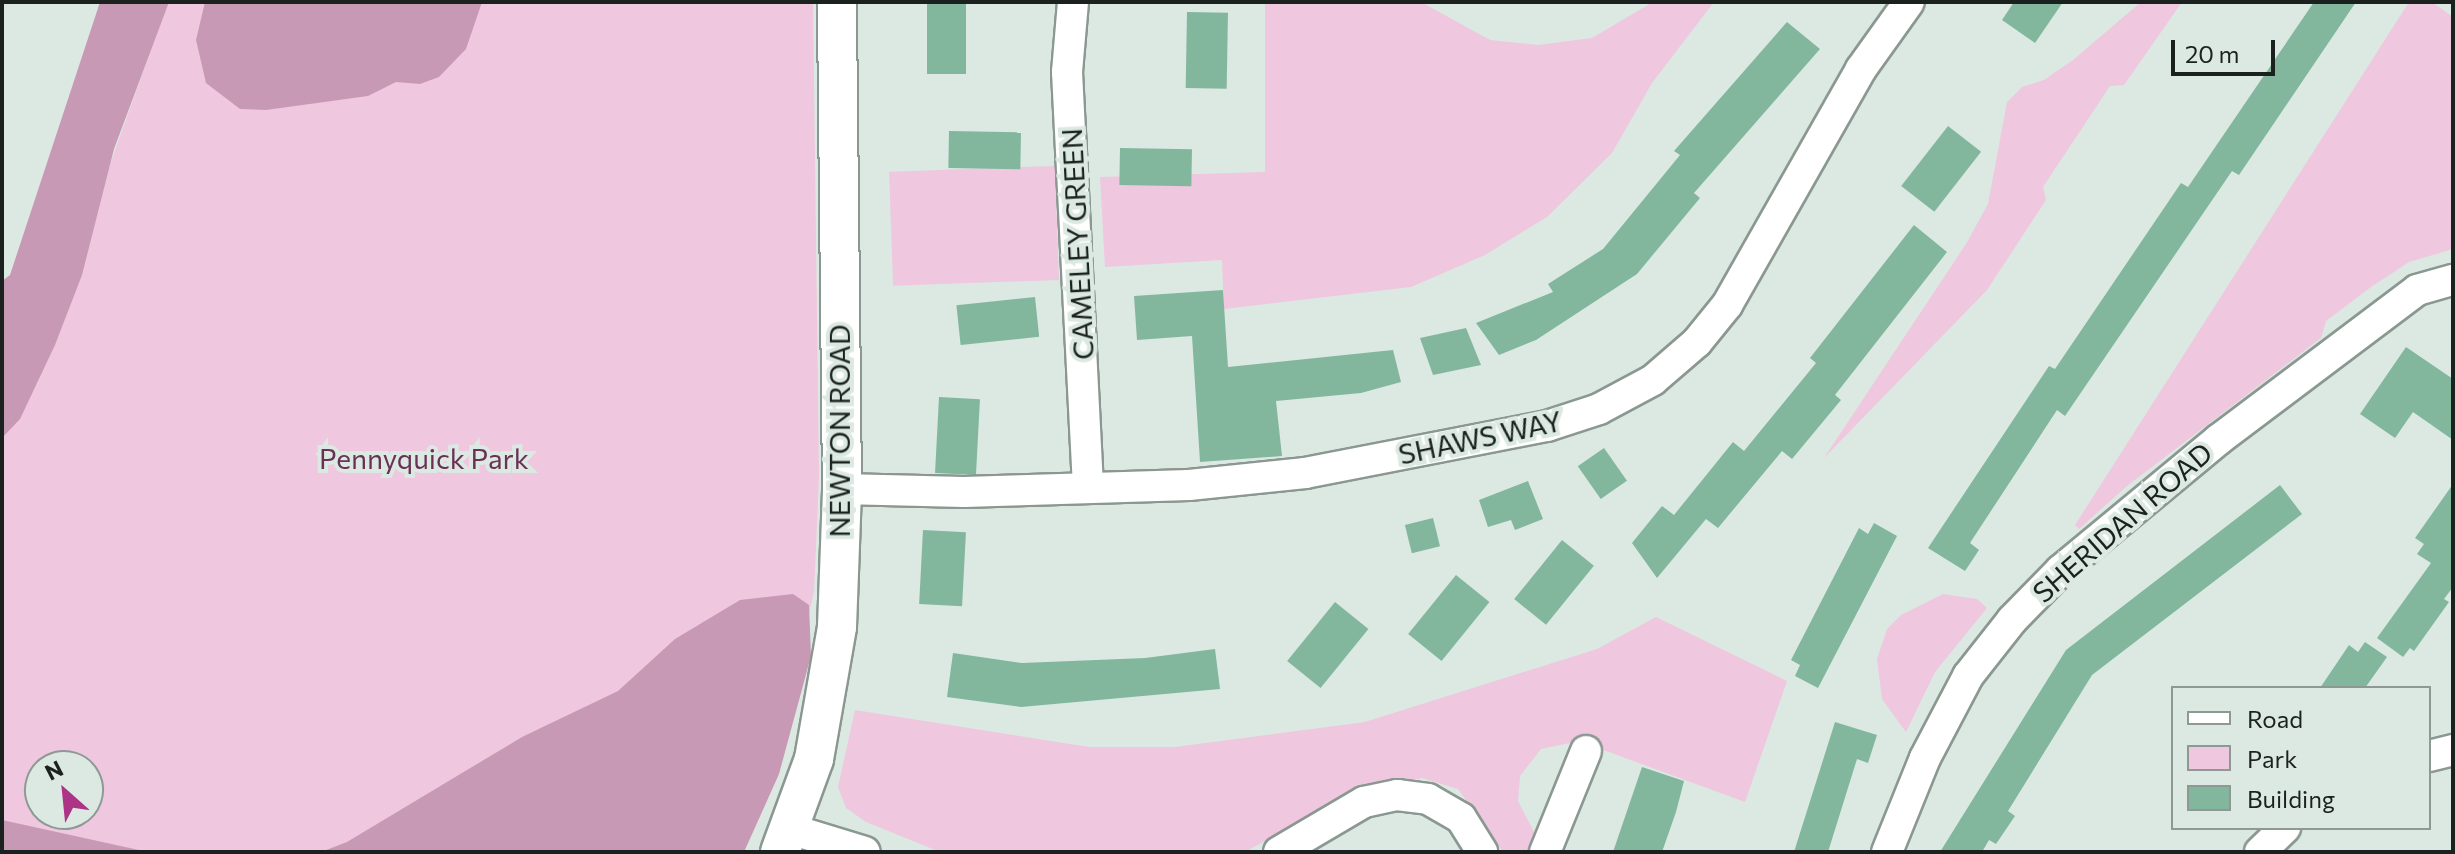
<!DOCTYPE html>
<html>
<head>
<meta charset="utf-8">
<style>
	body { margin:0 }
	#map { position:relative; width:2455px; height:854px; overflow:hidden; background:#dbe9e2; font-family:Commissioner,sans-serif }
	div>[style] { position:absolute }
	.green>* { inset:0; background:#efc7de; transform-origin:0 0 }
	.forest>* { inset:0; background:#c899b5 }
	.building>* { inset:0; background:#82b79e; transform-origin:0 0 }
	.roads { filter:drop-shadow(2px 0 #8b9891) drop-shadow(-2px 0 #8b9891) drop-shadow(0 2px #8b9891) drop-shadow(0 -2px #8b9891) }
	.minor>* { height:30px; margin:-15px; padding:0 15px; transform-origin:15px; border-radius:15px; background:#fff }
	.tertiary>* { height:38px; margin:-19px; padding:0 19px; transform-origin:19px; border-radius:19px; background:#fff }
	span { translate:-50% -50%; white-space:nowrap; text-align:center; line-height:1.15; -webkit-text-stroke:8px #dbe9e2; paint-order:stroke }
	.street-label { font-size:28px; color:#1b211e }
	.park-label { font-size:28px; color:#6a3055 }
	.frame { position:absolute; inset:0; border:4px solid #1b211e; pointer-events:none }
	.legend { position:absolute; left:2171px; top:686px; width:260px; height:144px; box-sizing:border-box; background:#dbe9e2; border:2px solid #8e9994; margin:0; padding:10px 14px; list-style:none; font-size:24px; color:#1b211e }
	.legend li { display:flex; align-items:center; gap:16px; height:40px }
	.legend b { width:40px; border:2px solid #8e9994 }
	.north { position:absolute; left:24px; top:750px; width:80px; height:80px; box-sizing:border-box; background:#dbe9e2; border:2px solid #8e9994; border-radius:50%; rotate:333deg; font-size:22px; font-weight:700; line-height:32px; text-align:center; color:#1b211e }
	.north::after { content:''; display:block; margin:auto; width:28px; height:36px; background:#ad3386; clip-path:polygon(50% 0,100% 100%,50% 72%,0 100%) }
	.scale { position:absolute; left:2171px; top:40px; width:104px; height:36px; box-sizing:border-box; border:4px solid #1b211e; border-top:0; padding-left:10px; font-size:24px; line-height:28px; white-space:nowrap; color:#1b211e; -webkit-text-stroke:6px #dbe9e2; paint-order:stroke }
</style>
</head>
<body>
<div id="map">
	<div class="green">
		<div style="clip-path:polygon(evenodd,168px 2px,813px 2px,819px 476px,814px 592px,793px 681px,678px 852px,2px 852px,2px 429px,52px 327px,168px 2px,40px 766px,88px 766px,88px 814px,40px 814px,40px 766px)"></div>
		<div style="clip-path:polygon(1265px 2px,1421px 2px,1490px 40px,1538px 45px,1592px 38px,1653px 2px,1714px 2px,1652px 83px,1612px 153px,1547px 217px,1485px 255px,1411px 287px,1224px 309px,1222px 260px,1105px 267px,1100px 177px,1265px 172px)"></div>
		<div style="clip-path:polygon(2141px 2px,2182px 2px,2124px 85px,2110px 86px,2043px 187px,2046px 200px,1987px 290px,1824px 458px,1966px 244px,1988px 204px,2007px 102px,2022px 87px,2044px 80px,2073px 60px)"></div>
		<div style="clip-path:polygon(2409px 2px,2432px 2px,2453px 17px,2453px 249px,2409px 262px,2371px 287px,2326px 321px,2321px 338px,2127px 486px,2079px 529px,2075px 525px)"></div>
		<div style="left:1055px;top:166px;width:114px;height:166px;rotate:88deg"></div>
		<div style="clip-path:polygon(1943px 594px,1977px 599px,1987px 608px,1935px 672px,1906px 732px,1882px 699px,1877px 659px,1887px 629px,1901px 615px)"></div>
		<div style="clip-path:polygon(1656px 617px,1787px 681px,1745px 802px,1579px 741px,1541px 749px,1520px 776px,1518px 801px,1535px 834px,1532px 852px,1503px 852px,1458px 789px,1422px 778px,1353px 792px,1245px 852px,940px 852px,866px 822px,846px 808px,838px 787px,855px 710px,1089px 747px,1175px 747px,1365px 722px,1597px 649px)"></div>
	</div>
	<div class="forest">
		<div style="clip-path:polygon(100px 2px,169px 2px,114px 149px,82px 275px,55px 345px,20px 419px,2px 438px,2px 281px,10px 275px)"></div>
		<div style="clip-path:polygon(205px 2px,482px 2px,466px 49px,439px 77px,420px 84px,396px 82px,368px 96px,266px 110px,240px 109px,206px 83px,196px 40px)"></div>
		<div style="clip-path:polygon(793px 594px,809px 605px,811px 656px,779px 774px,744px 852px,321px 852px,347px 842px,522px 737px,618px 691px,675px 639px,740px 600px)"></div>
		<div style="clip-path:polygon(2px 820px,148px 852px,2px 852px)"></div>
	</div>
	<div class="building">
		<div style="left:927px;top:2px;width:39px;height:72px"></div>
		<div style="clip-path:polygon(2014px 2px,2063px 2px,2035px 43px,2002px 20px)"></div>
		<div style="clip-path:polygon(2314px 2px,2356px 2px,2239px 175px,2232px 171px,2065px 416px,2057px 410px,1970px 543px,1979px 550px,1965px 571px,1928px 548px,2049px 366px,2055px 369px,2181px 183px,2188px 187px)"></div>
		<div style="left:1187px;top:12px;width:41px;height:76px;rotate:1deg"></div>
		<div style="clip-path:polygon(1787px 22px,1820px 49px,1694px 193px,1700px 198px,1637px 274px,1536px 340px,1499px 355px,1476px 323px,1553px 292px,1548px 284px,1603px 249px,1680px 155px,1674px 151px)"></div>
		<div style="left:1948px;top:126px;width:42px;height:76px;rotate:38deg"></div>
		<div style="left:949px;top:131px;width:72px;height:37px;rotate:1deg"></div>
		<div style="left:1120px;top:148px;width:72px;height:37px;rotate:1deg"></div>
		<div style="clip-path:polygon(1914px 225px,1947px 252px,1835px 395px,1841px 400px,1792px 459px,1782px 451px,1718px 528px,1706px 519px,1657px 578px,1632px 543px,1662px 506px,1674px 515px,1733px 442px,1744px 451px,1816px 363px,1810px 358px)"></div>
		<div style="clip-path:polygon(1223px 290px,1228px 367px,1393px 350px,1401px 382px,1361px 393px,1276px 401px,1282px 456px,1200px 462px,1192px 336px,1137px 340px,1134px 296px)"></div>
		<div style="left:1035px;top:297px;width:40px;height:79px;rotate:84deg"></div>
		<div style="clip-path:polygon(1466px 328px,1481px 365px,1433px 375px,1420px 338px)"></div>
		<div style="clip-path:polygon(2406px 347px,2453px 379px,2453px 440px,2413px 412px,2395px 438px,2360px 414px)"></div>
		<div style="left:939px;top:397px;width:41px;height:76px;rotate:3deg"></div>
		<div style="left:1604px;top:448px;width:40px;height:32px;rotate:55deg"></div>
		<div style="clip-path:polygon(1528px 481px,1543px 519px,1515px 530px,1511px 520px,1488px 527px,1479px 500px)"></div>
		<div style="clip-path:polygon(2453px 484px,2453px 587px,2444px 599px,2449px 602px,2414px 651px,2410px 648px,2403px 657px,2377px 638px,2431px 563px,2417px 554px,2424px 544px,2415px 538px)"></div>
		<div style="clip-path:polygon(2280px 485px,2302px 514px,2092px 675px,2008px 811px,2015px 816px,1996px 844px,1989px 840px,1982px 852px,1940px 852px,2066px 650px)"></div>
		<div style="left:1433px;top:518px;width:29px;height:29px;rotate:76deg"></div>
		<div style="clip-path:polygon(1874px 523px,1897px 536px,1818px 688px,1795px 676px,1800px 665px,1791px 660px,1859px 528px,1868px 534px)"></div>
		<div style="left:923px;top:530px;width:43px;height:74px;rotate:3deg"></div>
		<div style="left:1562px;top:540px;width:41px;height:76px;rotate:39deg"></div>
		<div style="left:1456px;top:575px;width:43px;height:76px;rotate:39deg"></div>
		<div style="left:1335px;top:602px;width:43px;height:76px;rotate:39deg"></div>
		<div style="clip-path:polygon(2365px 642px,2387px 657px,2365px 688px,2320px 688px,2349px 645px,2358px 652px)"></div>
		<div style="clip-path:polygon(1215px 649px,1220px 689px,1021px 707px,947px 697px,953px 653px,1022px 663px,1145px 658px)"></div>
		<div style="clip-path:polygon(1835px 722px,1877px 735px,1868px 763px,1857px 759px,1828px 852px,1794px 852px)"></div>
		<div style="clip-path:polygon(1642px 767px,1684px 781px,1676px 812px,1662px 852px,1613px 852px)"></div>
	</div>
	<div class="roads">
		<div class="minor">
			<div style="left:1073px;top:2px;width:70px;rotate:94.9deg"></div>
			<div style="left:1067px;top:72px;width:415px;rotate:87.1deg"></div>
			<div style="left:842px;top:489px;width:122px;rotate:1.4deg"></div>
			<div style="left:964px;top:492px;width:225px;rotate:-1.8deg"></div>
			<div style="left:1189px;top:485px;width:117px;rotate:-5.9deg"></div>
			<div style="left:1305px;top:473px;width:247px;rotate:-11deg"></div>
			<div style="left:1547px;top:426px;width:55px;rotate:-18.1deg"></div>
			<div style="left:1599px;top:409px;width:61px;rotate:-28.2deg"></div>
			<div style="left:1653px;top:380px;width:58px;rotate:-40.8deg"></div>
			<div style="left:1697px;top:342px;width:48px;rotate:-51deg"></div>
			<div style="left:1727px;top:305px;width:271px;rotate:-60.4deg"></div>
			<div style="left:1861px;top:69px;width:82px;rotate:-54.4deg"></div>
			<div style="left:2429px;top:756px;width:25px;rotate:-14deg"></div>
			<div style="left:790px;top:829px;width:78px;rotate:17deg"></div>
			<div style="left:1279px;top:852px;width:99px;rotate:-30.5deg"></div>
			<div style="left:1364px;top:802px;width:34px;rotate:-12deg"></div>
			<div style="left:1397px;top:795px;width:31px;rotate:7deg"></div>
			<div style="left:1428px;top:799px;width:38px;rotate:30deg"></div>
			<div style="left:1461px;top:818px;width:40px;rotate:58deg"></div>
			<div style="left:1545px;top:852px;width:109px;rotate:-67.9deg"></div>
			<div style="left:1887px;top:852px;width:101px;rotate:-68deg"></div>
			<div style="left:1925px;top:758px;width:93px;rotate:-62.3deg"></div>
			<div style="left:1968px;top:676px;width:71px;rotate:-51.8deg"></div>
			<div style="left:2012px;top:620px;width:70px;rotate:-45.6deg"></div>
			<div style="left:2061px;top:570px;width:204px;rotate:-39.6deg"></div>
			<div style="left:2218px;top:440px;width:249px;rotate:-37deg"></div>
			<div style="left:2417px;top:290px;width:37px;rotate:-16deg"></div>
			<div style="left:2260px;top:852px;width:35px;rotate:-44deg"></div>
		</div>
		<div class="tertiary">
			<div style="left:780px;top:852px;width:99px;rotate:-69.9deg"></div>
			<div style="left:814px;top:759px;width:134px;rotate:-80.1deg"></div>
			<div style="left:837px;top:627px;width:138px;rotate:-87.9deg"></div>
			<div style="left:842px;top:489px;width:487px;rotate:-90.6deg"></div>
		</div>
	</div>
	<div class="street-label">
		<span style="left:1077px;top:244px;rotate:-93deg">CAMELEY GREEN</span>
		<span style="left:839px;top:431px;rotate:-90deg">NEWTON ROAD</span>
		<span style="left:1480px;top:437px;rotate:-12deg">SHAWS WAY</span>
		<span style="left:2122px;top:522px;rotate:-41deg">SHERIDAN ROAD</span>
	</div>
	<div class="park-label">
		<span style="left:424px;top:458px">Pennyquick Park</span>
	</div>
	<div class="frame"></div>
	<ul class="legend">
	<li><b style="height:10px;background:#fff"></b>Road</li>
	<li><b style="height:22px;background:#efc7de"></b>Park</li>
	<li><b style="height:22px;background:#82b79e"></b>Building</li>
	</ul>
	<div class="north">N</div>
	<div class="scale">20 m</div>
</div>
</body>
</html>
